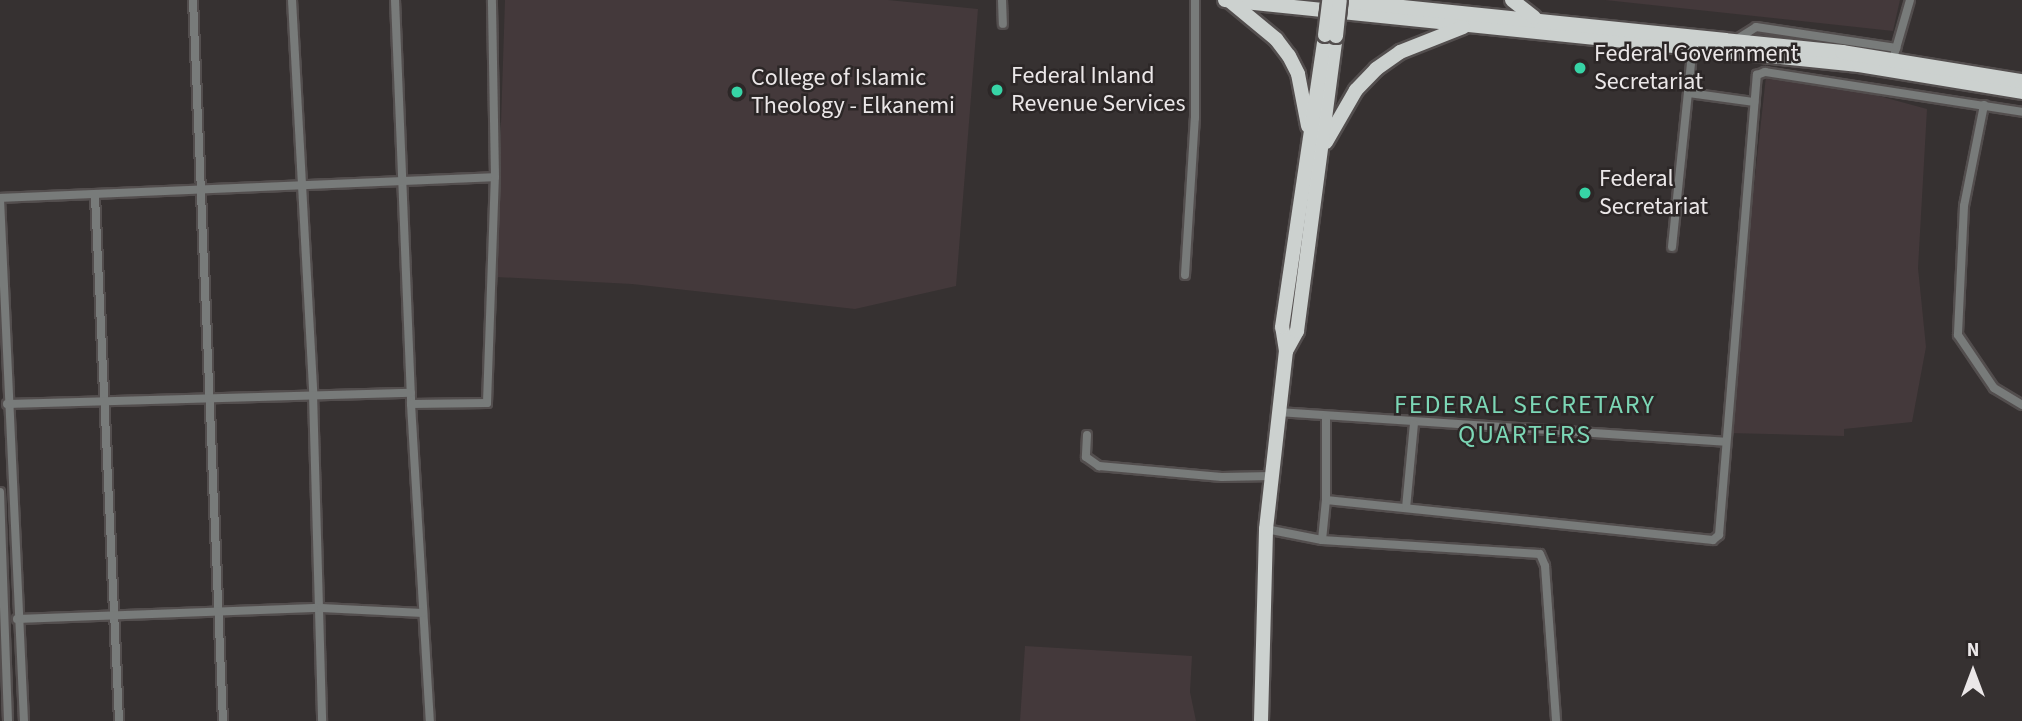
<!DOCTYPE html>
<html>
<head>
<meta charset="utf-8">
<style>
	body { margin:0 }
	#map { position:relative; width:2022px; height:721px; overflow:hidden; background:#363131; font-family:"Source Sans 3",sans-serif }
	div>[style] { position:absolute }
	.built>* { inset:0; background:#44393b }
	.roads { filter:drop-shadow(2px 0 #534e4e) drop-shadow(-2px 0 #534e4e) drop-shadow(0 2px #534e4e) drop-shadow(0 -2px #534e4e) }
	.minor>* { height:8px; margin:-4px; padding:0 4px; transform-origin:4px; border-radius:4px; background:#787b7a }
	.trunk>* { height:14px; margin:-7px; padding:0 7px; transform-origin:7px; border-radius:7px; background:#ccd1cf }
	.bridges { filter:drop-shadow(2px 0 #534e4e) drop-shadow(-2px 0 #534e4e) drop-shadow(0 2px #534e4e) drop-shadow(0 -2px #534e4e) }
	.trunk-bridge>* { height:14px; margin:-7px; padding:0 7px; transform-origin:7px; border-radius:7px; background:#ccd1cf }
	.dots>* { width:19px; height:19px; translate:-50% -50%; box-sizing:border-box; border:4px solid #2c2727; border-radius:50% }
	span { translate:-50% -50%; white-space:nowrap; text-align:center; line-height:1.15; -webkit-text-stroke:5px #2c2727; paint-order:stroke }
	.poi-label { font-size:24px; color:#ebe7e8 }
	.left { translate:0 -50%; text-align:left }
	.neighbourhood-label { font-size:26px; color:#7cd7b6; letter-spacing:2px }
	.north { position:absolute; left:1938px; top:637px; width:70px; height:70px; -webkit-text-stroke:5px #2c2727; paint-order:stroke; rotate:0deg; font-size:19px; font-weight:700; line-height:28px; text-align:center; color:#ebe7e8 }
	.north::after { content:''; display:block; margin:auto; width:24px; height:32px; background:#ebe7e8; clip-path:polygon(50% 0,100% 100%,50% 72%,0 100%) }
</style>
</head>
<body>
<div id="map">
	<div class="built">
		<div style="clip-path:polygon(505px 0,888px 0,978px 9px,956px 286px,855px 309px,632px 284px,496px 277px)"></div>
		<div style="clip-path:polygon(1605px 0,1900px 0,1893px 31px)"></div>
		<div style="clip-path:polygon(1766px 76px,1846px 87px,1927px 109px,1918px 268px,1926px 347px,1912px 422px,1844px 429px,1844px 436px,1727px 433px)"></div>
		<div style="clip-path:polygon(1025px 646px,1192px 656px,1190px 692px,1196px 721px,1020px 721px)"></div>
	</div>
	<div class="roads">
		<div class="minor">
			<div style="left:193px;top:0;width:722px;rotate:87.62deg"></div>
			<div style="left:292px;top:0;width:395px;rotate:86.9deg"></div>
			<div style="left:313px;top:394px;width:327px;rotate:88.4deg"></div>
			<div style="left:395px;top:0;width:404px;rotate:87.7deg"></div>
			<div style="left:411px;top:404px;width:318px;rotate:86.6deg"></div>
			<div style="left:1002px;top:0;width:24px;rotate:88deg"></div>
			<div style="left:1734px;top:41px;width:26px;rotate:-32deg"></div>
			<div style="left:1756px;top:27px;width:142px;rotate:8.5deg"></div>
			<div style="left:1895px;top:52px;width:54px;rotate:-73.9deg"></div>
			<div style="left:1689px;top:93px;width:66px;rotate:7.9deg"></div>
			<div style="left:1984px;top:105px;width:103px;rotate:101.2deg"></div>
			<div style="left:1964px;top:206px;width:129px;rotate:92.7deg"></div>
			<div style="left:1958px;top:335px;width:64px;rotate:55.8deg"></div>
			<div style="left:1994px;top:388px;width:33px;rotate:31deg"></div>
			<div style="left:95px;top:196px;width:526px;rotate:87.38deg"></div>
			<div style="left:0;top:198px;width:495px;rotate:-2.4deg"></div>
			<div style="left:0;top:199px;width:523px;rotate:87.37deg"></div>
			<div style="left:1672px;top:247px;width:204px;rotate:-84.1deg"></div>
			<div style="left:1185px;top:275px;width:157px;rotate:-86.4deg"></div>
			<div style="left:1195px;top:118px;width:118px;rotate:-90deg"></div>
			<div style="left:7px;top:404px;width:404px;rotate:-1.6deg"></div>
			<div style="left:411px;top:404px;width:76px;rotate:-0.8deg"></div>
			<div style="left:487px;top:403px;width:226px;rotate:-88deg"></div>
			<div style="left:495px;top:177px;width:177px;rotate:-91deg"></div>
			<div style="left:1278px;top:412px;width:448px;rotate:3.8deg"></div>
			<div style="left:1087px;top:435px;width:22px;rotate:93deg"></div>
			<div style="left:1086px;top:457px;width:16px;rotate:35deg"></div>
			<div style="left:1099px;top:466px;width:123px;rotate:5.1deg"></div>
			<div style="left:1222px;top:477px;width:50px;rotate:-1.1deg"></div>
			<div style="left:0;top:492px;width:229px;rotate:88deg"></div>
			<div style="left:1326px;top:500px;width:389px;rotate:5.9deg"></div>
			<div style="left:1713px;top:540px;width:8px;rotate:-40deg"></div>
			<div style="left:1719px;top:535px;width:462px;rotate:-85.3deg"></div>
			<div style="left:1757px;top:75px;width:9px;rotate:-21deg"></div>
			<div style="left:1765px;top:72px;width:260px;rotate:8.8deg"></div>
			<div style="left:1406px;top:508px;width:84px;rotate:-84.6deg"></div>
			<div style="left:1266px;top:529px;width:57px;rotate:11.1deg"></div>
			<div style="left:1322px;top:540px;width:218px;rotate:3.7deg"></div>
			<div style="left:1540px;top:554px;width:13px;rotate:67deg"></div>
			<div style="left:1545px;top:566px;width:155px;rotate:85.9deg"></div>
			<div style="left:1322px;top:540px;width:40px;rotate:-84.3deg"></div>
			<div style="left:1326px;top:500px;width:84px;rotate:-90deg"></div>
			<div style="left:17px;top:619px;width:304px;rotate:-2.1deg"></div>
			<div style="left:321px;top:608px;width:102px;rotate:2.8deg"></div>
		</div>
		<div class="trunk">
			<div style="left:1225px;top:0;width:637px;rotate:5.85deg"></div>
			<div style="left:1859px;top:65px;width:165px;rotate:9.4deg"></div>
			<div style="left:1334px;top:0;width:511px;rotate:5.84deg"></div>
			<div style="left:1842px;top:52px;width:182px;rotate:9.2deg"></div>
			<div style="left:1512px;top:0;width:28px;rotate:38deg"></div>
			<div style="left:1230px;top:1px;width:60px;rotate:39.6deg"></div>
			<div style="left:1276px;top:39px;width:21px;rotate:53deg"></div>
			<div style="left:1289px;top:56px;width:20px;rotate:63deg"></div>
			<div style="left:1298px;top:74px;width:53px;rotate:79.1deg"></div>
			<div style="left:1326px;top:142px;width:60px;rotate:-60deg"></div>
			<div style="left:1356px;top:90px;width:29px;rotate:-46deg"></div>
			<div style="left:1376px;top:69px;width:29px;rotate:-35deg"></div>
			<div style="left:1400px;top:52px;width:68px;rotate:-21.6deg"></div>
			<div style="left:1286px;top:351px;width:23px;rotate:-61deg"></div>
			<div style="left:1297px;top:331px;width:298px;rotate:-82.5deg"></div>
			<div style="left:1261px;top:721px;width:192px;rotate:-88.5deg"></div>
			<div style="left:1266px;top:529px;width:179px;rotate:-83.6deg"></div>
			<div style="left:1286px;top:351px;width:24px;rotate:-99deg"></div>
			<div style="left:1282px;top:327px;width:295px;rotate:-81.6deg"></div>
		</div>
	</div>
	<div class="bridges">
		<div class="trunk-bridge">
			<div style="left:1325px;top:35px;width:35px;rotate:-83deg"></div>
			<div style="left:1336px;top:36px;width:36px;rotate:-84deg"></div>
		</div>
	</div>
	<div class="dots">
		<div style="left:1580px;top:68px;background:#37d4a6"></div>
		<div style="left:997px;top:90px;background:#37d4a6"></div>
		<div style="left:737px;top:92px;background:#37d4a6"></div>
		<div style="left:1585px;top:193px;background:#37d4a6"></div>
	</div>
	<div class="poi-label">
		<span class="left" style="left:1594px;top:68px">Federal Government<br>Secretariat</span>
		<span class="left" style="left:1011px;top:90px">Federal Inland<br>Revenue Services</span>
		<span class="left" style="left:751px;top:92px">College of Islamic<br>Theology - Elkanemi</span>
		<span class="left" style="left:1599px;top:193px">Federal<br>Secretariat</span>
	</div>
	<div class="neighbourhood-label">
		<span style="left:1525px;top:420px">FEDERAL SECRETARY<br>QUARTERS</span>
	</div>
	<div class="north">N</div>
</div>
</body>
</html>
